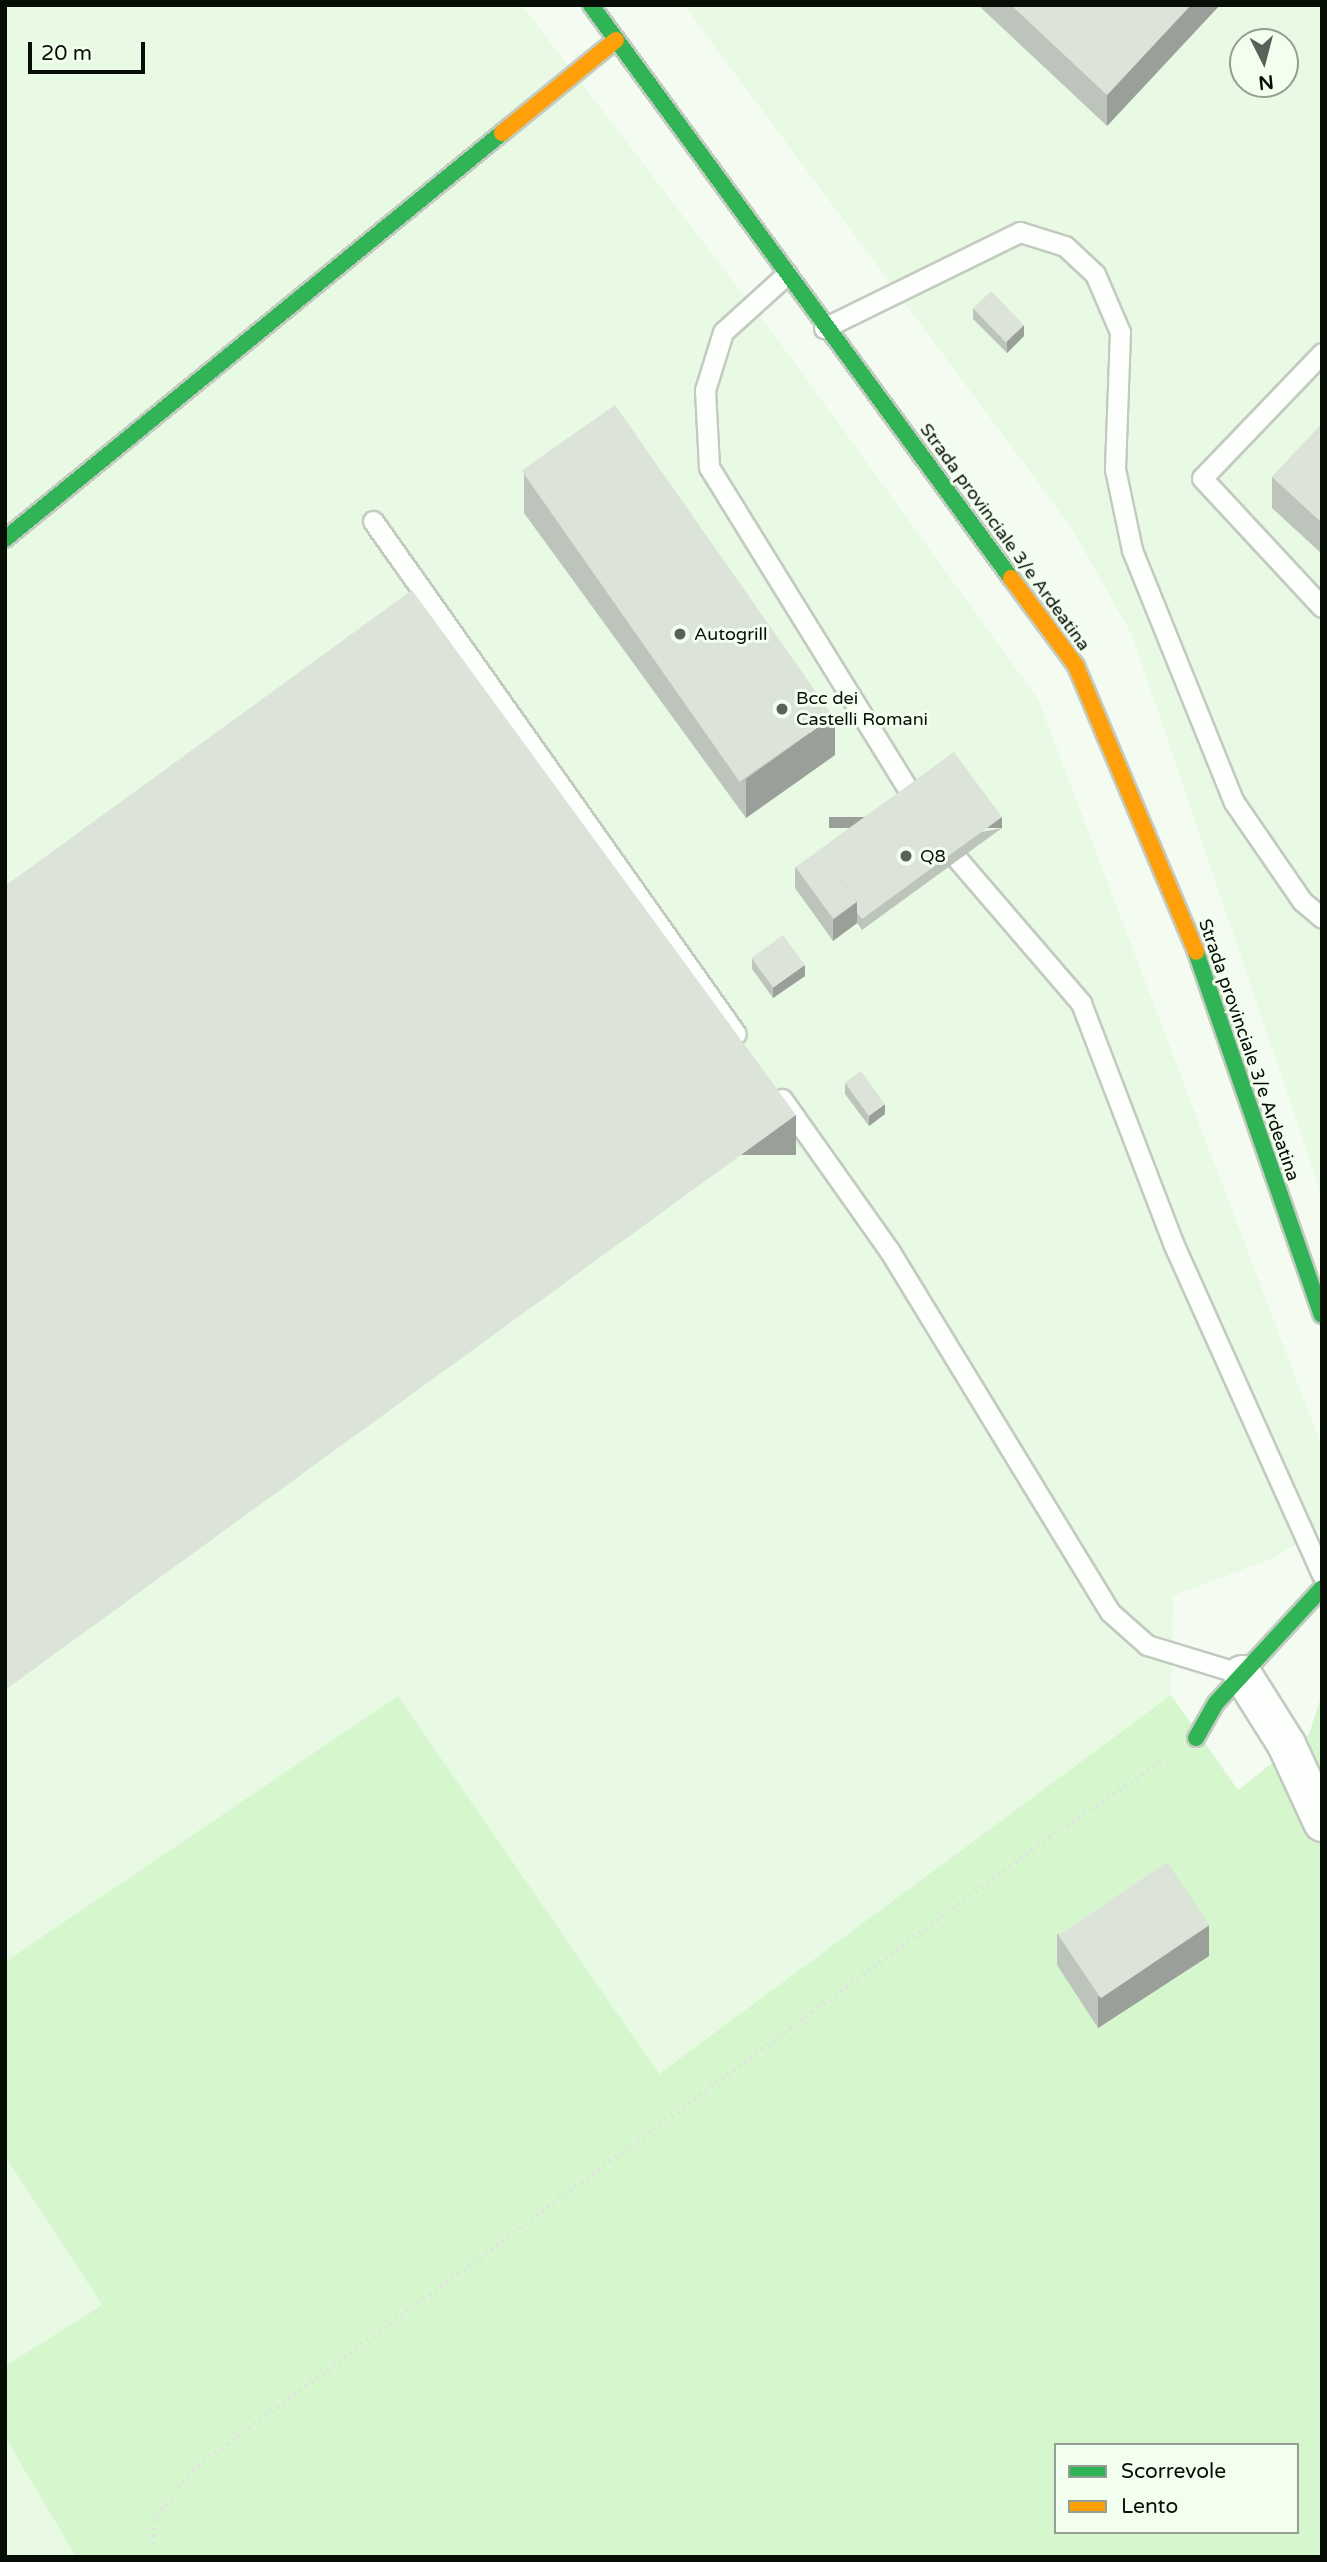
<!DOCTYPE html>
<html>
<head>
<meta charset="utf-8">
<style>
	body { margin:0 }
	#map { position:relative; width:1327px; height:2562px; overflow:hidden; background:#f4fcf2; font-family:"Varela Round",sans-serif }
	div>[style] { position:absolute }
	.built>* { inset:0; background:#e8fae4 }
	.green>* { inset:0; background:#d6f7ce }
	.path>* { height:4.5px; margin-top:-2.25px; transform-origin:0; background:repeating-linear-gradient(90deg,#e1e3e1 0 2px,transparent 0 7px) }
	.roads { filter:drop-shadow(2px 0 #c3cbc1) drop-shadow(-2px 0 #c3cbc1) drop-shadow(0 2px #c3cbc1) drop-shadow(0 -2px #c3cbc1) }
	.lane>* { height:19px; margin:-9.5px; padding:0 9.5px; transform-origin:9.5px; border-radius:9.5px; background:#fdfffd }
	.street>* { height:37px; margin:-18.5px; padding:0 18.5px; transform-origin:18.5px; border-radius:18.5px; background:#fdfffd }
	.fast>* { height:16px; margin:-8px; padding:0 8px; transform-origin:8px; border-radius:8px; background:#30b455 }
	.slow>* { height:16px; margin:-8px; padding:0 8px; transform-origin:8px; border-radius:8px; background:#ff9f0a }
	.wall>* { inset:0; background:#bdc4bb }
	.shaded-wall>* { inset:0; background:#9aa099; transform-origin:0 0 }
	.building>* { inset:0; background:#dce4da; transform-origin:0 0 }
	.dots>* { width:19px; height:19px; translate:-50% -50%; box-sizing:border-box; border:4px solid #f2ffef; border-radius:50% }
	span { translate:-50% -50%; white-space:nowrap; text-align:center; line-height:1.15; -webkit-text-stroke:6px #f2ffef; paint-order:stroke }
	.street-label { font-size:18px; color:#070e06 }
	.poi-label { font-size:18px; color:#070e06 }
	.left { translate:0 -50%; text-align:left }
	.frame { position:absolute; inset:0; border:7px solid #070e06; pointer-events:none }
	.legend { position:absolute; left:1054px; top:2443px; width:245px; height:91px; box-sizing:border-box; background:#f2ffef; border:2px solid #949f92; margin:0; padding:9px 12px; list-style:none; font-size:21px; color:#070e06 }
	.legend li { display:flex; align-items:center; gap:14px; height:35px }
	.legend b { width:35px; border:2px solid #949f92 }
	.north { position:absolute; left:1229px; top:28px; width:70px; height:70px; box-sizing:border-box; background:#f2ffef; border:2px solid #949f92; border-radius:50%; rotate:174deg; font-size:19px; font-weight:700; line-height:28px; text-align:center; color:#070e06 }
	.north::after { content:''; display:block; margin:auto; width:24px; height:32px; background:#5a6159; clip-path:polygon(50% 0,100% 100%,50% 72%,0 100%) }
	.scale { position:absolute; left:28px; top:42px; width:117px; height:32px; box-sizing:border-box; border:4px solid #070e06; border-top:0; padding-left:9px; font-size:21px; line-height:24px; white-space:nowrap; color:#070e06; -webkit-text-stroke:5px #f2ffef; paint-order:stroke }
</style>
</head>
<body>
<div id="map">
	<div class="built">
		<div style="clip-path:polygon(5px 5px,522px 5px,784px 348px,1038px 699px,1322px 1447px,1322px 1529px,1273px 1558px,1173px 1596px,1171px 1695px,659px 2075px,398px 1697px,5px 1962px)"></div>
		<div style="clip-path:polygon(evenodd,684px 5px,1322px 5px,1322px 1196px,1132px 635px,1071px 527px,684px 5px,1243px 42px,1285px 42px,1285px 84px,1243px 84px,1243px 42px)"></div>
		<div style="clip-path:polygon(5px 2156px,102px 2305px,5px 2366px)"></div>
		<div style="clip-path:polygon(5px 2437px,76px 2557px,5px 2557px)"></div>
	</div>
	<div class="green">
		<div style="clip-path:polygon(evenodd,1322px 1694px,1322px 2557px,76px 2557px,5px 2437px,5px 2366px,102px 2305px,5px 2156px,5px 1962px,398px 1696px,659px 2074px,1171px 1695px,1238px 1790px,1309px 1734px,1322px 1694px,1056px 2445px,1297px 2445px,1297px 2532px,1056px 2532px,1056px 2445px)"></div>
	</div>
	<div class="path">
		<div style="left:149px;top:2557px;width:43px;rotate:-79.2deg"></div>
		<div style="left:157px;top:2515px;width:65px;rotate:-50.6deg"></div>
		<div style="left:198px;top:2465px;width:1058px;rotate:-36.43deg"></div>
		<div style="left:1049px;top:1837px;width:141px;rotate:-34deg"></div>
	</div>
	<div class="roads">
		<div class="lane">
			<div style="left:787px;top:274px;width:86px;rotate:137.8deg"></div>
			<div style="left:723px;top:332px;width:61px;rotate:107.2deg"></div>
			<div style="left:705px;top:390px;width:77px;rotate:87deg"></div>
			<div style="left:709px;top:467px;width:402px;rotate:58.3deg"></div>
			<div style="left:824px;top:328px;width:218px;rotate:-26.1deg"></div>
			<div style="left:1020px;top:232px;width:47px;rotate:17.3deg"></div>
			<div style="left:1065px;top:246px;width:41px;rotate:43deg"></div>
			<div style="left:1095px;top:274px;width:63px;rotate:66.7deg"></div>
			<div style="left:1120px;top:332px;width:137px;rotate:92.1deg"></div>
			<div style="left:1115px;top:469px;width:83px;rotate:78.1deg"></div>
			<div style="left:1132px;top:550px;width:272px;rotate:68deg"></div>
			<div style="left:1234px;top:802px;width:120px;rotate:55.5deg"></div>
			<div style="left:1302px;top:901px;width:26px;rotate:40deg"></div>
			<div style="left:1322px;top:353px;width:173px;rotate:133.8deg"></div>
			<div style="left:1202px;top:478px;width:176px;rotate:47.1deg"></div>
			<div style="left:373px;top:521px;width:628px;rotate:54.72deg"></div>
			<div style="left:941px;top:840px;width:215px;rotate:49.3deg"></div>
			<div style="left:1081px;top:1003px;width:257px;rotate:69deg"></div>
			<div style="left:1173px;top:1243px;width:363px;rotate:65.8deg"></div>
			<div style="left:782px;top:1099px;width:185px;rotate:54.7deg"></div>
			<div style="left:889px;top:1250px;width:424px;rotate:58.6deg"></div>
			<div style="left:1110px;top:1612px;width:50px;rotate:41.7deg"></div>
			<div style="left:1147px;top:1645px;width:99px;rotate:17deg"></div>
		</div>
		<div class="street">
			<div style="left:1242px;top:1674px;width:83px;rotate:57.8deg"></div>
			<div style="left:1286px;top:1744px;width:86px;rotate:65.2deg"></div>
		</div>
		<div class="fast">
			<div style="left:591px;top:5px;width:710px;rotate:53.76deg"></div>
			<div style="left:5px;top:539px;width:642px;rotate:-39.25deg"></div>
			<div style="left:1196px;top:952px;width:384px;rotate:70.9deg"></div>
			<div style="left:1196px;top:1738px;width:40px;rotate:-60.3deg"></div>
			<div style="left:1216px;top:1703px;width:156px;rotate:-47.3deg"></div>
		</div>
		<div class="slow">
			<div style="left:502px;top:133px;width:147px;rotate:-39.2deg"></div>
			<div style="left:1011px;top:578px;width:109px;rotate:53.5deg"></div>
			<div style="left:1076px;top:666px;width:310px;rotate:67.2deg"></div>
		</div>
	</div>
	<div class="wall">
		<div style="clip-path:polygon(978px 5px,1220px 5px,1107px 126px)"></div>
		<div style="clip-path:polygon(973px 308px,1024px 336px,1007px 353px,973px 319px)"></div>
		<div style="clip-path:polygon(1322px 424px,1322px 554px,1272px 508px,1272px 477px)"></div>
		<div style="clip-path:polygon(524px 473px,835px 755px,746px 818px,524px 513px)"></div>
		<div style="clip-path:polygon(1002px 828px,862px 930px,857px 923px,833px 941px,795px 888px,795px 867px)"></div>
		<div style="clip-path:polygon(752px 958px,805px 976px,773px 998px,752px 969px)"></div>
		<div style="clip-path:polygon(845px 1083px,885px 1114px,869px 1126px,845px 1094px)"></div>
		<div style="clip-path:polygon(1057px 1934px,1209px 1956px,1098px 2028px,1057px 1965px)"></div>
	</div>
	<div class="shaded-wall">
		<div style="clip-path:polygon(1191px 5px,1220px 5px,1107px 126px,1107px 95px)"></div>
		<div style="clip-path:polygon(1024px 325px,1024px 336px,1007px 353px,1007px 342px)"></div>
		<div style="clip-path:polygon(835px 715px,835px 755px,746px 818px,746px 779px)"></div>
		<div style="left:1002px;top:817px;width:11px;height:173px;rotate:90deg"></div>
		<div style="clip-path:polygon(857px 902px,857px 923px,833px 941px,833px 920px)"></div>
		<div style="clip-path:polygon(805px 965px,805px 976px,773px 998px,773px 987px)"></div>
		<div style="clip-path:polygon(885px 1104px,885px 1114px,869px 1126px,869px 1115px)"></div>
		<div style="left:796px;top:1115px;width:40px;height:978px;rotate:90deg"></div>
		<div style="clip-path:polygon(1209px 1925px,1209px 1956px,1098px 2028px,1098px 1997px)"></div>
	</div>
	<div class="building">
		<div style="clip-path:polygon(1011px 5px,1191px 5px,1107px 95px)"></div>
		<div style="left:991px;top:291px;width:47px;height:25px;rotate:46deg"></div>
		<div style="left:615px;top:405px;width:380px;height:114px;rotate:55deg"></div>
		<div style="clip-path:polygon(1322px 424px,1322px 523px,1272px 477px)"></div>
		<div style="clip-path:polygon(412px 590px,796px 1115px,5px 1690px,5px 886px)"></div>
		<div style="clip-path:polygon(954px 752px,1002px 817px,862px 919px,857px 913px,857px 902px,819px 850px)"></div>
		<div style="left:819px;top:850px;width:64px;height:29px;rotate:54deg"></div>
		<div style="left:783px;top:935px;width:37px;height:39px;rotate:54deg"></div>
		<div style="left:861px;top:1071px;width:41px;height:20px;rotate:54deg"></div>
		<div style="left:1167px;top:1862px;width:76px;height:131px;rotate:56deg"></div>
	</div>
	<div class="dots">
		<div style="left:680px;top:634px;background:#5a6159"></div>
		<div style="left:782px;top:709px;background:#5a6159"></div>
		<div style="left:906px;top:856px;background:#5a6159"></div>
	</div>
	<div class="street-label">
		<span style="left:1005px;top:537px;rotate:54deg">Strada provinciale 3/e Ardeatina</span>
		<span style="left:1249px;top:1050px;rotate:71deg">Strada provinciale 3/e Ardeatina</span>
	</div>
	<div class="poi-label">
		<span class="left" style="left:694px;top:634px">Autogrill</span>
		<span class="left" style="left:796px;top:709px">Bcc dei<br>Castelli Romani</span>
		<span class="left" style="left:920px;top:856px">Q8</span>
	</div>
	<div class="frame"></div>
	<ul class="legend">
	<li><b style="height:9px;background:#30b455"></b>Scorrevole</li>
	<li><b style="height:9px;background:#ff9f0a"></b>Lento</li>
	</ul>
	<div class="north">N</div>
	<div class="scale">20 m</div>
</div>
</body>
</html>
